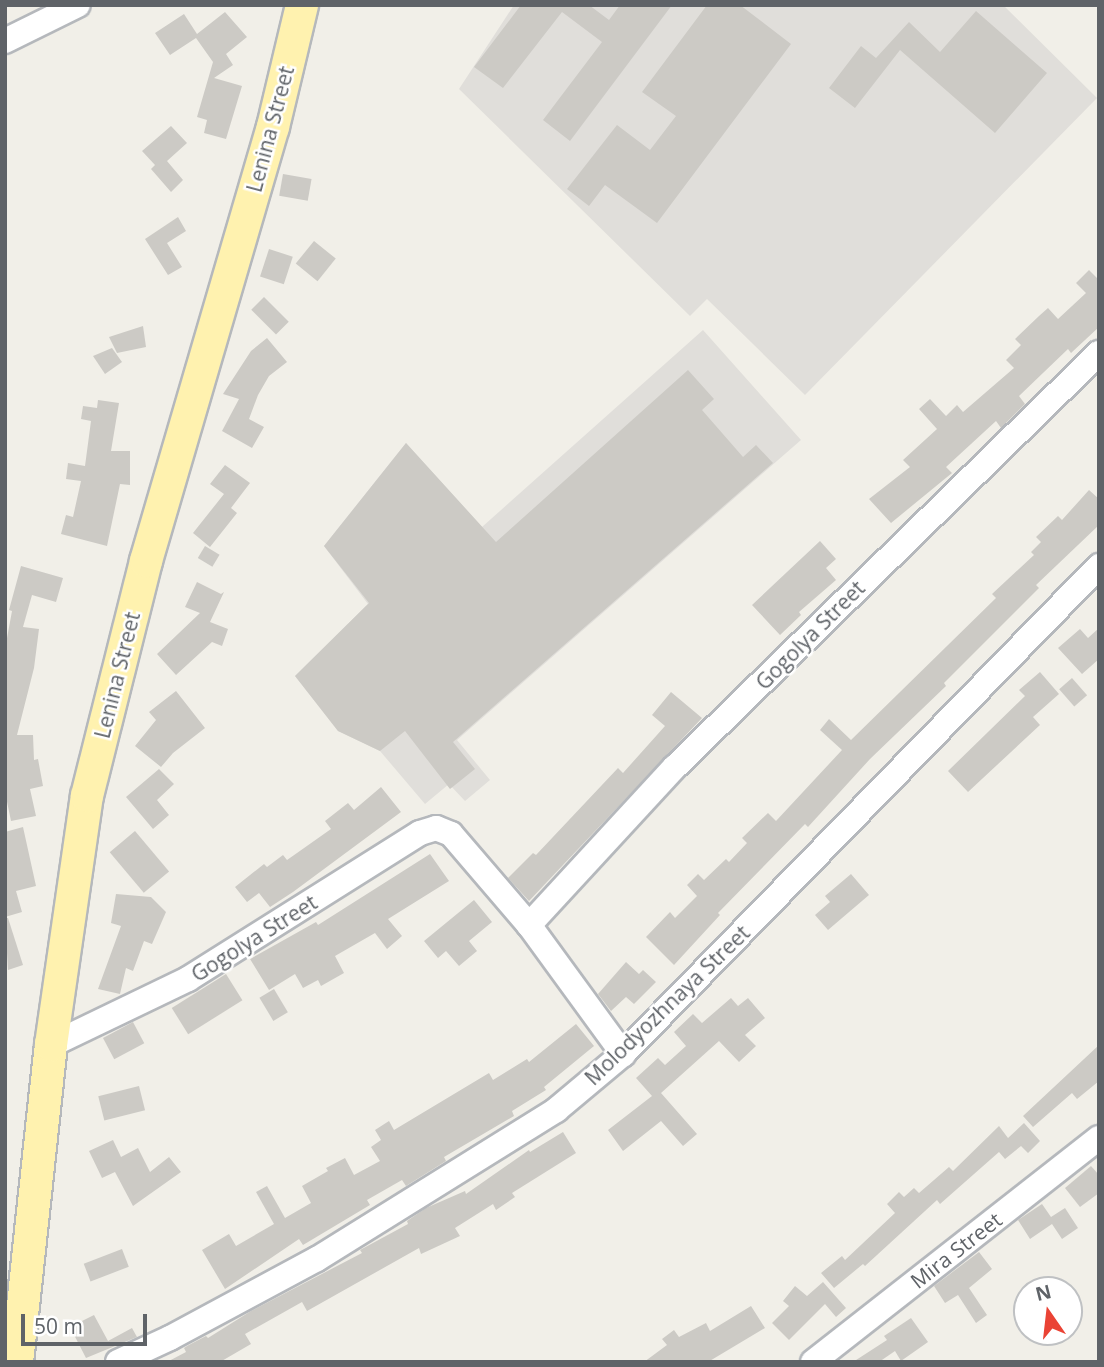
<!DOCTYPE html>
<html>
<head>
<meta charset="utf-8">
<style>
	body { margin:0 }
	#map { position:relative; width:1104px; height:1367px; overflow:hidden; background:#f1efe8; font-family:"Open Sans",sans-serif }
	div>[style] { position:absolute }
	.industrial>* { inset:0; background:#e0deda }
	.building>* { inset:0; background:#cccac5; transform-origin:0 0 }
	.roads { filter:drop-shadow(2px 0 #b5b8bc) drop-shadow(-2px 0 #b5b8bc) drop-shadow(0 2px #b5b8bc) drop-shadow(0 -2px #b5b8bc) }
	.minor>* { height:24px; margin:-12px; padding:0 12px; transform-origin:12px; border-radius:12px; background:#fff }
	.major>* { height:32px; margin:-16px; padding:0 16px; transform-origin:16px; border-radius:16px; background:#fff2af }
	span { translate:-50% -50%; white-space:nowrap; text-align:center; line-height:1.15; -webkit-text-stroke:5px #fff; paint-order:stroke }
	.street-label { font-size:21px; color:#5f6368 }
	.frame { position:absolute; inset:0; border:7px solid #5f6368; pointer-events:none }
	.north { position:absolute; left:1013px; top:1276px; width:70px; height:70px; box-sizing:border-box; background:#fff; border:2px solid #bfc1c3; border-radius:50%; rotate:346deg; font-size:19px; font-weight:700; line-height:28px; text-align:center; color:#5f6368 }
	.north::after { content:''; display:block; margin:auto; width:24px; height:32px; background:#ea4335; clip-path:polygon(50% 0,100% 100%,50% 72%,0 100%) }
	.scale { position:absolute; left:21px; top:1314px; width:126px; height:32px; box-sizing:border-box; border:4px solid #5f6368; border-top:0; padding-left:9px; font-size:21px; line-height:24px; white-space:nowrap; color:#5f6368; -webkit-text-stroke:5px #fff; paint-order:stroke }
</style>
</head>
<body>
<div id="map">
	<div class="industrial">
		<div style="clip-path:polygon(514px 5px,1003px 5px,1097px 98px,805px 395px,707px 299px,690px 316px,459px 89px)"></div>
		<div style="clip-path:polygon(703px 330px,801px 440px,457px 740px,490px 780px,465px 801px,449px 784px,425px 804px,380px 751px,338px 731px,295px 676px,368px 604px,324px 546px,406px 443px,482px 527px)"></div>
	</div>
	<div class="building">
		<div style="clip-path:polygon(521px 5px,589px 5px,609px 20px,620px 5px,672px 5px,570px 141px,543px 120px,602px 42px,562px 12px,503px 88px,474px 67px)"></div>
		<div style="clip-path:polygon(707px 5px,740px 5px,791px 44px,657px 223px,605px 185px,589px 206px,567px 189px,617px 125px,650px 150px,676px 116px,642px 92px)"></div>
		<div style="clip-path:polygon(976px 11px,1047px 73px,995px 133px,900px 50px,855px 108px,829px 88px,861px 46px,876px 58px,909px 22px,940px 52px)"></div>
		<div style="clip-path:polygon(225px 12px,247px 37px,226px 54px,233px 65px,214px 78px,242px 86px,226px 139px,204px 133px,207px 120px,197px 117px,213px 62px,196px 38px,170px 55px,155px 33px,184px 14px,197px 34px)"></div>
		<div style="clip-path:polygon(171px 126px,187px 143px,167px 161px,183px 180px,171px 192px,151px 169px,155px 165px,142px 151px)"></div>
		<div style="left:283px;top:174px;width:29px;height:22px;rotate:10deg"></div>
		<div style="clip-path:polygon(178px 217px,186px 231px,167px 243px,182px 267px,168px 275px,145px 239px)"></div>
		<div style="left:314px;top:241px;width:28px;height:29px;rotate:39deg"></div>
		<div style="left:269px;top:249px;width:25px;height:29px;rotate:18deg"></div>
		<div style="clip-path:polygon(1089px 270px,1099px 280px,1099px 327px,1071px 353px,1068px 349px,1019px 396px,1025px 404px,1001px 428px,996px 421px,946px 467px,952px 473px,891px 523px,869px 499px,910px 467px,903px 460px,937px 429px,919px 409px,930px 399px,946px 416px,957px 405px,963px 412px,1014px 368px,1006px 360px,1021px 345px,1015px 339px,1039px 316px,1048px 308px,1058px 319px,1086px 293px,1076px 283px)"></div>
		<div style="left:264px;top:297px;width:35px;height:18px;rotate:45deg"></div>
		<div style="clip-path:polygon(143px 326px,146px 347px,117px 353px,109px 337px)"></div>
		<div style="clip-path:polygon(267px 338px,287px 362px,269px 376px,258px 395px,249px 419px,264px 427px,252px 448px,222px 431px,239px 399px,223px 394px,251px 351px)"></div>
		<div style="clip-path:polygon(112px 348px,122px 362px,105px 374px,93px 356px)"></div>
		<div style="clip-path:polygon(688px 370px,714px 399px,702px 410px,743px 457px,756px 445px,773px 463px,453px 742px,475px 769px,450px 789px,405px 731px,380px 751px,338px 731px,295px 676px,369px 603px,324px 546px,406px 443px,496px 542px)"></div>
		<div style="clip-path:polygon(98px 400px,119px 403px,111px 451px,130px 451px,130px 485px,120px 484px,107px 546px,61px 534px,66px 515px,73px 517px,81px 481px,66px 479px,68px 463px,85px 466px,91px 421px,81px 419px,83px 406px,97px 408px)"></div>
		<div style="clip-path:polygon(225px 465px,250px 483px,231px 508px,237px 513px,210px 547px,193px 533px,224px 494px,210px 484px)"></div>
		<div style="clip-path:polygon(1089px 490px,1099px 499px,1099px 525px,1036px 585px,1039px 588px,944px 683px,946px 686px,870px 759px,808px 827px,805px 824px,718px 913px,720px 915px,674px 965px,646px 937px,670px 912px,675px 918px,697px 896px,687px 885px,698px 874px,704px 880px,726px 859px,729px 862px,747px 843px,742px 838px,768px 813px,776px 821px,842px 750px,820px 730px,829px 719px,851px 740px,996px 598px,992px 594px,1034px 555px,1031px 552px,1041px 542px,1036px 537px,1058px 516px,1062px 520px)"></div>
		<div style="clip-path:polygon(820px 541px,836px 559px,826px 568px,836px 580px,799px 612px,801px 615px,780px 635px,752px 605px)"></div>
		<div style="left:205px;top:546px;width:17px;height:14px;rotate:31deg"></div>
		<div style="clip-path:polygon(21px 566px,63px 578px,56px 602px,32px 595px,23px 627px,39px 629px,34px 668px,17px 735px,33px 735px,34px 760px,38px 759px,43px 786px,30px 789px,36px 816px,11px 821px,5px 792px,5px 649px,12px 611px,9px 610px)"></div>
		<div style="clip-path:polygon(197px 582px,221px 594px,224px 592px,210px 622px,228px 629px,222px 646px,212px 642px,176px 675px,157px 654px,200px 613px,185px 607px)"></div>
		<div style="clip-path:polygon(1099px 628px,1099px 659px,1082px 674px,1058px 648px,1080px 629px,1088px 638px)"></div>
		<div style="clip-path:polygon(1040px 672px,1059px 694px,1033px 717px,1040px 725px,968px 792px,948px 771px,1025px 696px,1019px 690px)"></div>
		<div style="left:1072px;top:678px;width:23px;height:17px;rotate:49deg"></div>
		<div style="clip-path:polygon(176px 691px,205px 728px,173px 753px,161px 767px,135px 746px,156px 720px,149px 712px)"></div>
		<div style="clip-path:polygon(671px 692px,702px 718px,529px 901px,508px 878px,533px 853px,536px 855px,618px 768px,623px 773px,665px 726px,652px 715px)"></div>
		<div style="clip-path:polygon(159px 769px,174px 784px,157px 800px,169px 815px,153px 829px,126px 797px)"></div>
		<div style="clip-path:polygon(381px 787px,401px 812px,293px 892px,270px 907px,259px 893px,247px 902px,235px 887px,264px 864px,267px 867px,283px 855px,287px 860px,297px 853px,331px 829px,325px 821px,348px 803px,354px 810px)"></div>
		<div style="clip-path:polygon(23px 827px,36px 886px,16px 891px,22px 912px,5px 917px,5px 832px)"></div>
		<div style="left:135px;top:831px;width:53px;height:33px;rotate:50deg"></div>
		<div style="clip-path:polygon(430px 854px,449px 881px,388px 919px,402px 936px,387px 949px,375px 933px,335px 956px,344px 973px,321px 986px,318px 980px,303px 988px,295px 974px,269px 990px,250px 959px,316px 922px,318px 925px)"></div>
		<div style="clip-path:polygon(851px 874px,869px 895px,828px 930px,815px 915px,830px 902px,825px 896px)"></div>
		<div style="clip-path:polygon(116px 894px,151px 897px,166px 912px,152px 944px,144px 941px,133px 971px,126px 968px,120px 994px,98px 989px,121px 926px,111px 923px)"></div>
		<div style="clip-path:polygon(474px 900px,492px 922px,469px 941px,477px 951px,459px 966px,446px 951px,438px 958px,424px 941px)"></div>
		<div style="clip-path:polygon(5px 918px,8px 918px,23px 965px,8px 970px)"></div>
		<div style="clip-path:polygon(626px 962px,639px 974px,643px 970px,656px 982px,634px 1004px,626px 997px,611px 1011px,598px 994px)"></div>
		<div style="left:226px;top:974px;width:31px;height:64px;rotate:58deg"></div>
		<div style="left:274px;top:989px;width:27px;height:17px;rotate:59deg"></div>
		<div style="clip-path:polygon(731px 998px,738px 1006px,748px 998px,765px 1018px,745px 1035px,756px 1046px,739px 1062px,719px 1041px,661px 1093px,697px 1134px,683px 1146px,661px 1121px,623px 1151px,608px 1130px,652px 1096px,636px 1078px,658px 1058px,665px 1065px,686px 1046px,674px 1032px,693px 1014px,702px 1023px)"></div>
		<div style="left:133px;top:1022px;width:24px;height:34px;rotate:62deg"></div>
		<div style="clip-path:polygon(576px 1024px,594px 1046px,544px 1087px,546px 1090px,512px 1111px,514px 1116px,444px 1157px,446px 1161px,406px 1186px,402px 1180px,367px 1200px,370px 1205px,303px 1245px,299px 1239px,225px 1289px,202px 1250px,229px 1234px,236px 1246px,274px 1224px,256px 1192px,267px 1186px,285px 1218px,311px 1203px,302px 1186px,328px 1171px,326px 1168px,345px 1158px,354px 1175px,380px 1161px,371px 1147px,381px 1140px,375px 1130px,389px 1121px,394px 1130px,489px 1073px,493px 1080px,527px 1059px,529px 1062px)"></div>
		<div style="clip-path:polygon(1099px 1045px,1099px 1081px,1077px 1099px,1072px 1093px,1033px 1127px,1023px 1116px)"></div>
		<div style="left:139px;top:1086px;width:25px;height:42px;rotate:76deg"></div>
		<div style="clip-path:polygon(1024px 1123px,1040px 1141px,1028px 1153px,1021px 1146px,1005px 1159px,999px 1152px,940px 1204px,937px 1200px,865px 1266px,863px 1264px,834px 1288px,821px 1273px,842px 1256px,845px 1260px,895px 1213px,887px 1204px,899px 1192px,904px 1197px,914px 1188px,919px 1193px,949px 1167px,953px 1171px,999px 1126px,1008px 1138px)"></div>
		<div style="clip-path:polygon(563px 1132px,576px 1153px,512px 1193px,515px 1197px,496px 1210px,493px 1204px,455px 1228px,460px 1236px,421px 1254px,419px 1248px,307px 1311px,302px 1302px,245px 1334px,251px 1344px,220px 1362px,167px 1362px,186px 1352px,184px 1348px,187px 1346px,206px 1336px,208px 1338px,251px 1311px,362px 1253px,360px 1250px,408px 1224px,407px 1221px,426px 1208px,465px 1191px,466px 1194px,529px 1150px,530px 1152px)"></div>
		<div style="clip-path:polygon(113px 1140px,121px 1157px,138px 1148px,150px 1172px,169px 1157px,181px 1172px,133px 1206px,115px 1172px,102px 1178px,89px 1151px)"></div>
		<div style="clip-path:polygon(1091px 1166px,1099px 1175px,1099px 1193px,1080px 1207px,1065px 1188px)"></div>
		<div style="clip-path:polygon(1042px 1204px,1051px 1217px,1065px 1208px,1078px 1228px,1062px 1239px,1052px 1224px,1030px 1239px,1018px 1220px)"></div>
		<div style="left:122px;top:1249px;width:19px;height:41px;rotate:69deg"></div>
		<div style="clip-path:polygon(979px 1252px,992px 1269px,969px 1288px,987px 1315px,976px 1323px,958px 1295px,945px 1303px,934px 1286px)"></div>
		<div style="clip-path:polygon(823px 1282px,846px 1308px,836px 1317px,825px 1304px,789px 1340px,772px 1323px,789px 1306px,783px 1301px,795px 1286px,807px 1296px)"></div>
		<div style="clip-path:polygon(751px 1306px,765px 1328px,708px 1362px,644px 1362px,667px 1345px,662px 1339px,674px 1330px,679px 1337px,706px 1323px,710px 1331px)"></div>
		<div style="clip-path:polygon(94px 1315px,108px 1341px,132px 1328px,137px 1337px,86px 1358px,70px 1327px)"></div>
		<div style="clip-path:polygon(911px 1318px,928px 1342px,901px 1361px,895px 1351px,879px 1362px,853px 1362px,887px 1340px,884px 1336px)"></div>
	</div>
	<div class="roads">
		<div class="minor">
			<div style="left:5px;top:41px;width:81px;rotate:-26.3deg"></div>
			<div style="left:529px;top:925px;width:215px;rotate:-47.3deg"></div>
			<div style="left:675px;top:767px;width:593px;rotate:-44.32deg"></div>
			<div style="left:51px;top:1045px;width:152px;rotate:-25.7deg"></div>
			<div style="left:188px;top:979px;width:274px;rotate:-32.2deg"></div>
			<div style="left:420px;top:833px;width:17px;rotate:-17deg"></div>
			<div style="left:436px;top:828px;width:16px;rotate:22deg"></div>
			<div style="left:451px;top:834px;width:120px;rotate:49.4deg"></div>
			<div style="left:529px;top:925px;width:160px;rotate:53.9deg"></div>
			<div style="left:118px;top:1362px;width:57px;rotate:-24.8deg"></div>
			<div style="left:170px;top:1338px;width:167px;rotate:-28.3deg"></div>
			<div style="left:317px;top:1259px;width:282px;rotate:-31.9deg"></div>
			<div style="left:556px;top:1110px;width:87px;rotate:-39.9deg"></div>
			<div style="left:623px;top:1054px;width:682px;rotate:-45.71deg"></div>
			<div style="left:813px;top:1362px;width:363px;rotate:-38.1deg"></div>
		</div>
		<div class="major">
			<div style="left:17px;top:1362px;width:319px;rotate:-83.9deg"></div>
			<div style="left:51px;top:1045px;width:252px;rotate:-81.8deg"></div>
			<div style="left:87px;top:796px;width:242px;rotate:-75.9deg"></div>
			<div style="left:146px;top:561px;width:452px;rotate:-73.7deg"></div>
			<div style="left:273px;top:127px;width:125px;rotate:-76.6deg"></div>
		</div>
	</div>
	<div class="street-label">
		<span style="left:270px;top:129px;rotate:-75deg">Lenina Street</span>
		<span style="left:810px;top:635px;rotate:-45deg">Gogolya Street</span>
		<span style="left:117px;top:675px;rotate:-76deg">Lenina Street</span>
		<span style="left:254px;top:938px;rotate:-32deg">Gogolya Street</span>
		<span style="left:667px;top:1005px;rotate:-44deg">Molodyozhnaya Street</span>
		<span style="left:956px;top:1250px;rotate:-38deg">Mira Street</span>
	</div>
	<div class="frame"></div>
	<div class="north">N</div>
	<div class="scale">50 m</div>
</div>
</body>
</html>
